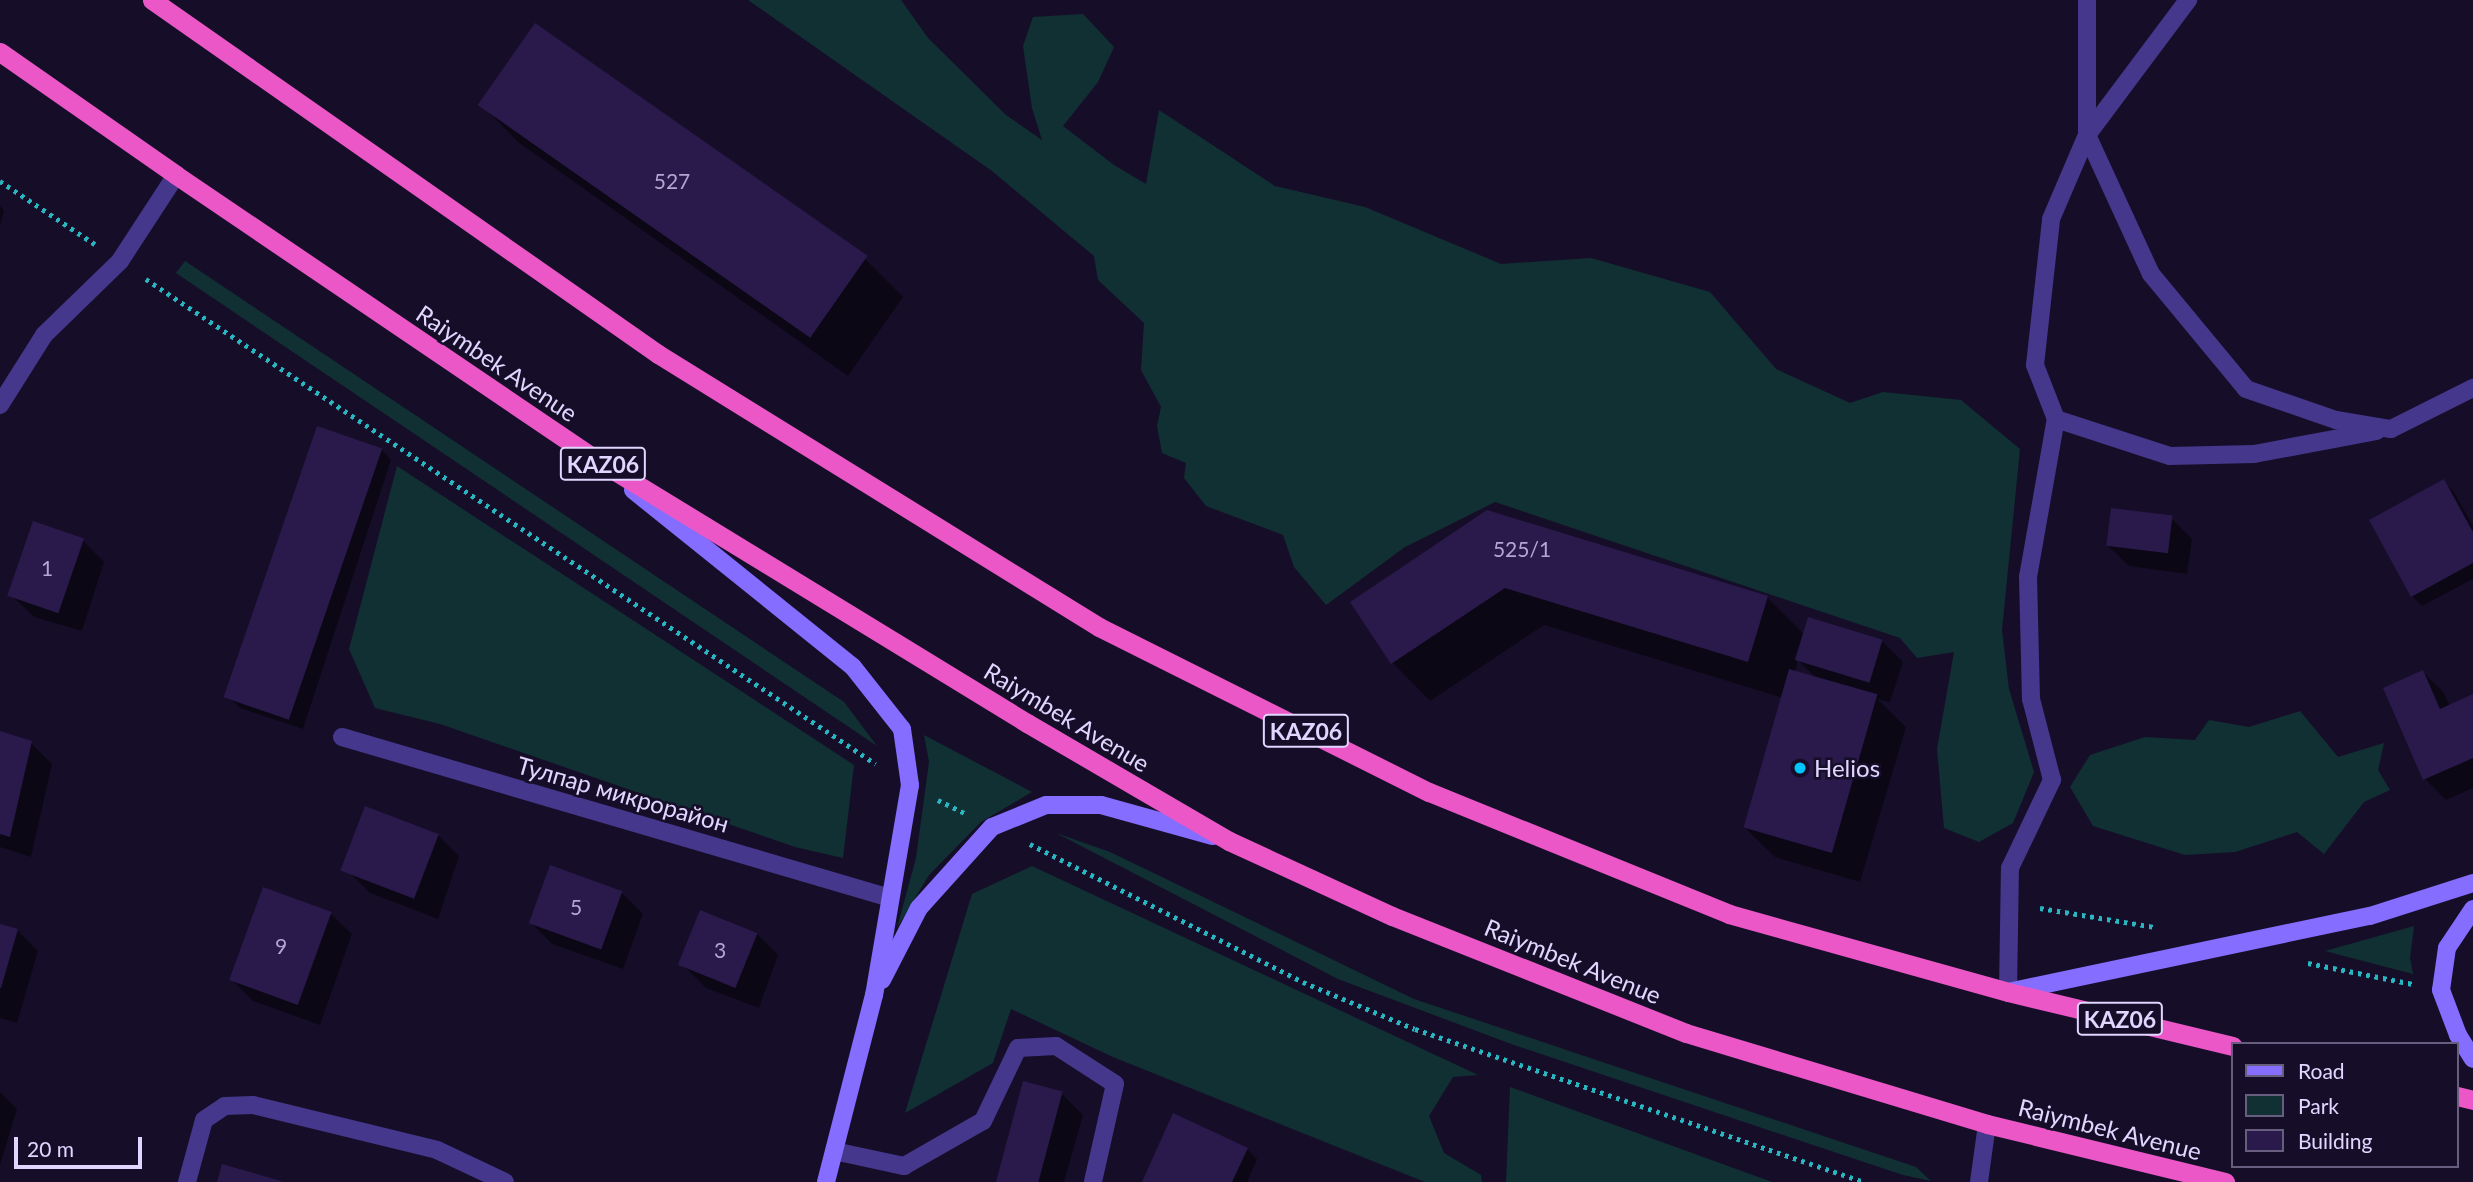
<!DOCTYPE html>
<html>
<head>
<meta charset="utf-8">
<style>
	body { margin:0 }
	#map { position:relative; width:2473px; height:1182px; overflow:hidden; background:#160e29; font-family:Lato,sans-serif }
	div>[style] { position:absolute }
	.green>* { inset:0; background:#113033 }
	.shadow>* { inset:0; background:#0007 }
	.building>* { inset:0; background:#2a194b; transform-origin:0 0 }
	.path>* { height:4.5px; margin-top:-2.25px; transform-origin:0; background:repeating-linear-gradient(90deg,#28b7c1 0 3.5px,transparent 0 8.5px) }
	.service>* { height:18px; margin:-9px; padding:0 9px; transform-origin:9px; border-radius:9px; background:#45378b }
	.minor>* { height:18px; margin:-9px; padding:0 9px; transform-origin:9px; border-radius:9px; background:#45378b }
	.secondary>* { height:18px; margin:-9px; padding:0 9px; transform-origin:9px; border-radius:9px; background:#846dff }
	.trunk>* { height:19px; margin:-9.5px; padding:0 9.5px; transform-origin:9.5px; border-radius:9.5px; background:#eb57c6 }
	.dots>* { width:19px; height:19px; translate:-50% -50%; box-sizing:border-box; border:4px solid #160e29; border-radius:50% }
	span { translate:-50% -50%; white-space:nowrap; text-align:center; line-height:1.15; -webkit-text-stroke:5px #160e29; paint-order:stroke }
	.number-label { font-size:21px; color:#b2a7d2 }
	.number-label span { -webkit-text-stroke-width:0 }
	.shield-label span { padding:2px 5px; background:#160e29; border:2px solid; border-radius:5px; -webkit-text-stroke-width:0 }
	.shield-label { font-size:23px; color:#e0d6ff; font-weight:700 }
	.street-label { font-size:24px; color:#e0d6ff }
	.poi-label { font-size:24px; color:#e0d6ff }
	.left { translate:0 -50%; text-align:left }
	.legend { position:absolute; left:2231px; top:1042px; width:228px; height:126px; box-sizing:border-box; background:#160e29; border:2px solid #675e7f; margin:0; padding:9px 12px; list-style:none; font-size:21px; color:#e0d6ff }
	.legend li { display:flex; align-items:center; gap:14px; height:35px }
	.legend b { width:35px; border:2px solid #675e7f }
	.scale { position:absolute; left:14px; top:1137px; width:128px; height:32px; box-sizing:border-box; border:4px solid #e0d6ff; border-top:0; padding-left:9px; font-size:21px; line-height:24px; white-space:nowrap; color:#e0d6ff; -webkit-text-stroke:5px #160e29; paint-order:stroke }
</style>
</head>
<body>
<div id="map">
	<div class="green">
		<div style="clip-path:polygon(748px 0,901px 0,928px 38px,1006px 115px,1042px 140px,1032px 108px,1023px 46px,1033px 17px,1083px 14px,1114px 47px,1098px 82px,1063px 126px,1114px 165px,1146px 184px,1159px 110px,1275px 186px,1365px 207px,1501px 264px,1591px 258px,1710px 292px,1776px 369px,1850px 403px,1883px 392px,1961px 400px,2020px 449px,2002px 630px,2009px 689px,2034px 772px,2013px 823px,1979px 842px,1944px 828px,1937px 749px,1954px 652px,1917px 658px,1900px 638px,1495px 502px,1405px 547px,1326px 605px,1294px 567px,1283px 535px,1206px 506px,1184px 478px,1186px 463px,1162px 453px,1157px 426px,1161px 407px,1141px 370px,1144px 323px,1098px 280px,1094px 256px,992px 171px)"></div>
		<div style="clip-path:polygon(185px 261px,844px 702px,877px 746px,176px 273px)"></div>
		<div style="clip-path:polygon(397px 466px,854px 765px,843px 858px,795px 847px,440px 724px,375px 708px,349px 649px)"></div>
		<div style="clip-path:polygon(2300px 711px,2338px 757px,2384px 743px,2378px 770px,2390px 790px,2364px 802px,2324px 854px,2297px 832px,2235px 852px,2185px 855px,2093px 826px,2070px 787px,2090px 755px,2145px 737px,2195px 740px,2209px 720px,2249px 727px)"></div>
		<div style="clip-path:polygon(924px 735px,1032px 792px,981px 822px,929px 875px,897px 928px,916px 858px,929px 762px)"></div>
		<div style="clip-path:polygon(1056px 833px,1110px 852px,1414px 999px,1916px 1167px,1931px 1181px,1903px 1175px,1514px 1045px,1338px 979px)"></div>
		<div style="clip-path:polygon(1032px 866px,1478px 1075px,1453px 1077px,1429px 1116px,1444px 1153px,1481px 1175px,1482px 1182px,1425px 1182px,1113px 1057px,1011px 1009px,993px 1063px,905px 1113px,972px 894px)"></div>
		<div style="clip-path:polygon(2414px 926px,2410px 958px,2413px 974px,2325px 951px)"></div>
		<div style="clip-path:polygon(1510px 1087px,1772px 1182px,1506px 1182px)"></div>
	</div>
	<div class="shadow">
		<div style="clip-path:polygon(480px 103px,865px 259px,903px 297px,848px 376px,518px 142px)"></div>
		<div style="clip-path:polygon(0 206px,4px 210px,0 226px)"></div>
		<div style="clip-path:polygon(381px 449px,391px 460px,303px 729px,240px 708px,229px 698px)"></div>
		<div style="clip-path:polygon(2444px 481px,2454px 492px,2473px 526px,2473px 579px,2422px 606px,2412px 596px)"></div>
		<div style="clip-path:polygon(evenodd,1487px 512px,1767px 597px,1805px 635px,1882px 641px,1903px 662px,1890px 702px,1877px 699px,1906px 727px,1860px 882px,1775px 857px,1744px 827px,1783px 698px,1544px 625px,1430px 701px,1392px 662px,1487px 512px,1798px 660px,1818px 680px,1795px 673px,1798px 660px)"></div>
		<div style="clip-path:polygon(2171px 518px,2192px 539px,2187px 574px,2129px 566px,2108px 546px)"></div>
		<div style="clip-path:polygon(83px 541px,104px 562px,82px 631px,34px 617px,13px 597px)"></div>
		<div style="clip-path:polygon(2423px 672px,2444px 693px,2450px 706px,2473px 696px,2473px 788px,2446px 800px,2425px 779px)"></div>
		<div style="clip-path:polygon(0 733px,31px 743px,52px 764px,31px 857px,0 847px)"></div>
		<div style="clip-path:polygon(438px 835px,459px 856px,438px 919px,370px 893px,349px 872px)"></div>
		<div style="clip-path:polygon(622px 893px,643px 914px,623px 969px,552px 944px,531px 923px)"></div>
		<div style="clip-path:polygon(331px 914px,352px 934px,320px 1025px,253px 1001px,232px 980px)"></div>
		<div style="clip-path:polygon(0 925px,17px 930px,38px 951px,17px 1023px,0 1018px)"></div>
		<div style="clip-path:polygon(757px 934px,778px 955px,759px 1008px,706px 988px,685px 967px)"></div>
		<div style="clip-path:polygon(1024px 1083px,1062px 1094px,1083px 1115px,1064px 1182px,996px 1182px)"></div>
		<div style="clip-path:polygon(0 1092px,17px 1109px,0 1165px)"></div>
		<div style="clip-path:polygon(1247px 1149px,1257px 1159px,1247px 1182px,1143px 1182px)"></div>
	</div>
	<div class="building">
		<div style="left:535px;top:23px;width:406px;height:100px;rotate:35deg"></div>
		<div style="left:317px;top:426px;width:69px;height:287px;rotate:19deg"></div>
		<div style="clip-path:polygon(2444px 479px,2473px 532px,2473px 563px,2411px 597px,2369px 520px)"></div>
		<div style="left:2111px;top:508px;width:62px;height:38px;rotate:7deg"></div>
		<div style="clip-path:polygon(1487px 510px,1768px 596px,1748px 662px,1505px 588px,1391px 664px,1350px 602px)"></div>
		<div style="left:33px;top:521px;width:54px;height:79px;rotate:19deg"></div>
		<div style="left:1808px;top:617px;width:78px;height:45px;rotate:17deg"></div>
		<div style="left:1789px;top:669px;width:92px;height:165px;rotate:16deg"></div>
		<div style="clip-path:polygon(2423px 670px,2440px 709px,2473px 694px,2473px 758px,2423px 780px,2383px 688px)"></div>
		<div style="clip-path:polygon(0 731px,32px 741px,10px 837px,0 834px)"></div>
		<div style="left:365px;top:806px;width:79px;height:69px;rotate:21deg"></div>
		<div style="left:550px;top:865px;width:77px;height:62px;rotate:20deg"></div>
		<div style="left:263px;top:887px;width:73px;height:99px;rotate:20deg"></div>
		<div style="left:700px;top:910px;width:62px;height:59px;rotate:22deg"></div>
		<div style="clip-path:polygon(0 924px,18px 929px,1px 988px,0 988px)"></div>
		<div style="left:1023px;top:1081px;width:41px;height:105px;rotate:15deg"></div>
		<div style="clip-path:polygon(1173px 1113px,1248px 1148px,1232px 1182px,1142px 1182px)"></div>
		<div style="clip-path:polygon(222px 1164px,281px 1181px,281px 1182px,217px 1182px)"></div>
	</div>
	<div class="path">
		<div style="left:0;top:181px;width:114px;rotate:33.6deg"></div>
		<div style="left:146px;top:279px;width:876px;rotate:33.6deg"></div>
		<div style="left:938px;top:800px;width:30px;rotate:26deg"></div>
		<div style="left:1030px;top:844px;width:306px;rotate:26.8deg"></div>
		<div style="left:1303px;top:982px;width:121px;rotate:22.8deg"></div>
		<div style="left:1415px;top:1029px;width:475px;rotate:18.8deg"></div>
		<div style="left:2040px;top:908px;width:117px;rotate:9.4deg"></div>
		<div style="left:2308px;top:963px;width:107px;rotate:11.3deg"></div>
	</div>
	<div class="service">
		<div style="left:2087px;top:0;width:135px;rotate:90deg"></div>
		<div style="left:2087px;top:135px;width:153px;rotate:65.3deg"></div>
		<div style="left:2151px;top:274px;width:149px;rotate:50.4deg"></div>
		<div style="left:2246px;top:389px;width:95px;rotate:19deg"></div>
		<div style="left:2336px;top:420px;width:56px;rotate:9.3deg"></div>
		<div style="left:2056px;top:419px;width:120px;rotate:18deg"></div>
		<div style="left:2170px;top:456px;width:84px;rotate:-1.4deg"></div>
		<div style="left:2254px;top:454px;width:125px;rotate:-10.6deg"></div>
		<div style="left:342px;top:737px;width:571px;rotate:16.37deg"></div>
		<div style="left:2008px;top:992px;width:124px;rotate:-89.1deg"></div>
		<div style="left:2010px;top:868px;width:98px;rotate:-64.5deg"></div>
		<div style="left:2052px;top:780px;width:84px;rotate:-104.5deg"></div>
		<div style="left:2031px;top:699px;width:122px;rotate:-91.4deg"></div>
		<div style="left:2028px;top:577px;width:160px;rotate:-80deg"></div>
		<div style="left:2056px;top:419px;width:58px;rotate:-111.3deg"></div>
		<div style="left:2035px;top:365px;width:147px;rotate:-83.7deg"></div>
		<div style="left:2051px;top:219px;width:91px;rotate:-66.8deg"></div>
		<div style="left:2087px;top:135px;width:169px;rotate:-53.2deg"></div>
		<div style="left:834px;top:1151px;width:72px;rotate:12.1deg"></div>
		<div style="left:904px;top:1166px;width:91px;rotate:-29.7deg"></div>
		<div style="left:983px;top:1121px;width:81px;rotate:-64.4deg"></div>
		<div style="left:1018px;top:1048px;width:38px;rotate:-3deg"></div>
		<div style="left:1056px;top:1046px;width:70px;rotate:32.8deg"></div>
		<div style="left:1115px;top:1084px;width:100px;rotate:102.7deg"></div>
		<div style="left:187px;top:1182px;width:64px;rotate:-74.7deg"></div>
		<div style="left:204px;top:1120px;width:25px;rotate:-34deg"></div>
		<div style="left:225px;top:1106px;width:28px;rotate:-2deg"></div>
		<div style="left:253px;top:1105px;width:189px;rotate:13.7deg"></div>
		<div style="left:437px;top:1150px;width:75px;rotate:25.2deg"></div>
		<div style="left:1979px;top:1182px;width:59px;rotate:-82.1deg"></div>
	</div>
	<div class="minor">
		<div style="left:0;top:405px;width:83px;rotate:-57.8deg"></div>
		<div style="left:44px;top:335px;width:106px;rotate:-44.2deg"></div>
		<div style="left:120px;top:261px;width:103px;rotate:-56.9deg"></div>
		<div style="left:2391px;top:429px;width:92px;rotate:-26.6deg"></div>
	</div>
	<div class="secondary">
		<div style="left:633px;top:490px;width:282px;rotate:38.8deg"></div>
		<div style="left:853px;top:667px;width:79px;rotate:51.7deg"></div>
		<div style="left:902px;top:729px;width:57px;rotate:81.9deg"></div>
		<div style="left:910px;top:785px;width:213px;rotate:99.7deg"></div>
		<div style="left:874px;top:995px;width:193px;rotate:104.4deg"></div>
		<div style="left:2473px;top:909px;width:47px;rotate:123.7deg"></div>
		<div style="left:2447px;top:948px;width:42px;rotate:98.1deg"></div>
		<div style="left:2441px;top:990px;width:48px;rotate:69.3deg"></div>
		<div style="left:2458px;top:1035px;width:28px;rotate:58deg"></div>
		<div style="left:882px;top:980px;width:81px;rotate:-62.8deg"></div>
		<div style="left:919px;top:908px;width:109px;rotate:-48deg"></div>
		<div style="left:992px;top:827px;width:58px;rotate:-22.2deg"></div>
		<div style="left:1046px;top:805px;width:55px"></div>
		<div style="left:1101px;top:805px;width:116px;rotate:15.5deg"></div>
		<div style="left:2008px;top:992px;width:370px;rotate:-11.9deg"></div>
		<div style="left:2370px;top:916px;width:108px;rotate:-17.8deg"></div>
	</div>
	<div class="trunk">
		<div style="left:152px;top:0;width:618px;rotate:34.98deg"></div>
		<div style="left:658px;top:354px;width:519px;rotate:31.76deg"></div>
		<div style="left:1099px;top:627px;width:369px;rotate:26.6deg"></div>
		<div style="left:1429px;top:792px;width:324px;rotate:22.1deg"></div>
		<div style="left:1729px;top:914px;width:290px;rotate:15.6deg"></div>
		<div style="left:2008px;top:992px;width:231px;rotate:13.5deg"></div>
		<div style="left:0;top:52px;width:215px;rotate:34.9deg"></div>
		<div style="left:176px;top:175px;width:503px;rotate:34.13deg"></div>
		<div style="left:592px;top:457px;width:510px;rotate:31.45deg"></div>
		<div style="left:1027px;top:723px;width:234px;rotate:30.3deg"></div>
		<div style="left:1229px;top:841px;width:179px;rotate:24.7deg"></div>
		<div style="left:1392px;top:916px;width:316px;rotate:21.7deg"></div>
		<div style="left:1686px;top:1033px;width:314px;rotate:16.8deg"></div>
		<div style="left:1987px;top:1124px;width:245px;rotate:13.7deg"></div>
		<div style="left:2457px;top:1096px;width:16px;rotate:14deg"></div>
	</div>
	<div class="dots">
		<div style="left:1800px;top:768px;background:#02c6ff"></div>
	</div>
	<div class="number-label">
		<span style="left:672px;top:181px">527</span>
		<span style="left:1522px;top:549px">525/1</span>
		<span style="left:47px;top:568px">1</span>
		<span style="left:576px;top:907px">5</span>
		<span style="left:281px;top:946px">9</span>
		<span style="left:720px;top:950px">3</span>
	</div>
	<div class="shield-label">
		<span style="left:603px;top:464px">KАZ06</span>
		<span style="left:1306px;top:731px">KАZ06</span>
		<span style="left:2120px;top:1019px">KАZ06</span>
	</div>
	<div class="street-label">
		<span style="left:497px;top:363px;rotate:34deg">Raiymbek Avenue</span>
		<span style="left:1067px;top:717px;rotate:31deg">Raiymbek Avenue</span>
		<span style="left:623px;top:794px;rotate:16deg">Тулпар микрорайон</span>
		<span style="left:1573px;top:961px;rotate:22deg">Raiymbek Avenue</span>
		<span style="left:2110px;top:1129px;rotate:14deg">Raiymbek Avenue</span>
	</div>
	<div class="poi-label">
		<span class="left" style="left:1814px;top:768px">Helios</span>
	</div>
	<ul class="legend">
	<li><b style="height:9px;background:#846dff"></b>Road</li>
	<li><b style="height:19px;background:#113033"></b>Park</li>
	<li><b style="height:19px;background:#2a194b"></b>Building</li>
	</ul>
	<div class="scale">20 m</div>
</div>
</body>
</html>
